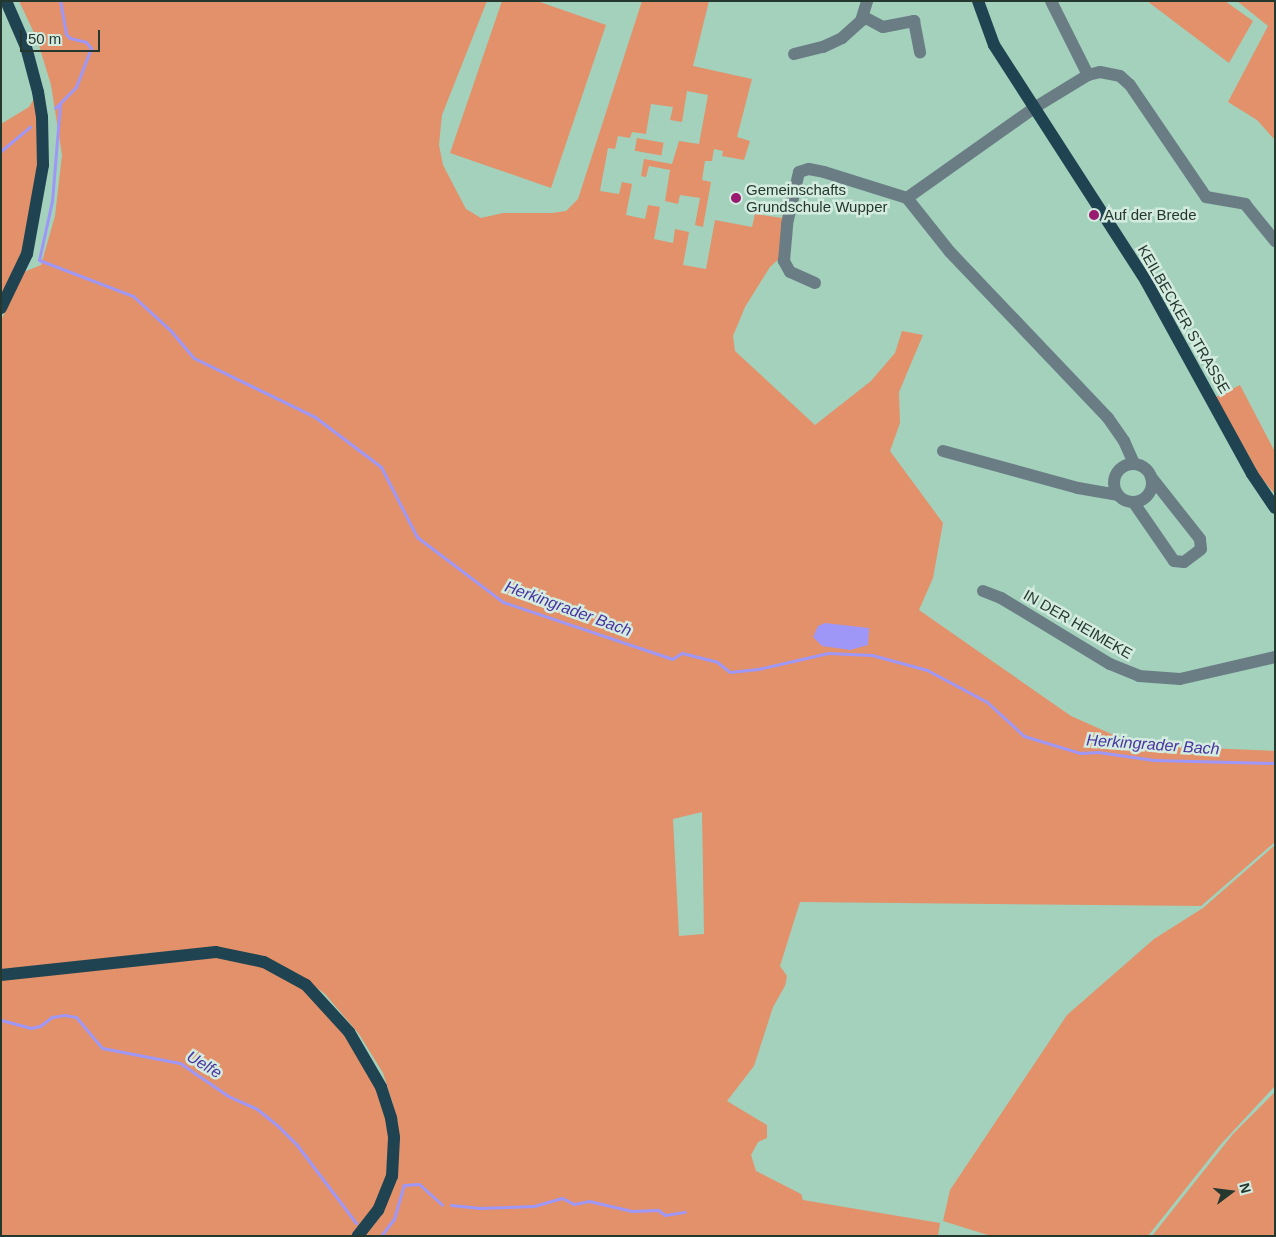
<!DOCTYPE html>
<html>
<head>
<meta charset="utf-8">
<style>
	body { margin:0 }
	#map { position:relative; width:1276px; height:1237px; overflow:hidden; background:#a3d1bc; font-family:Helvetica,sans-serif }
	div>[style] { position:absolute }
	.green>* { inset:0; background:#e2916a; transform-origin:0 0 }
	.water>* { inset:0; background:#9e97f8 }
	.stream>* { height:3px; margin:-1.5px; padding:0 1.5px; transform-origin:1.5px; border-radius:1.5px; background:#9e97f8 }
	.minor>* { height:12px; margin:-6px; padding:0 6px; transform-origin:6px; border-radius:6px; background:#6a7d85 }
	.minor>.ring { margin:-6px; padding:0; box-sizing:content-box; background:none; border:12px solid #6a7d85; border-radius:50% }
	.major>* { height:12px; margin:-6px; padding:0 6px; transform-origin:6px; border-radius:6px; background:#1f4351 }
	.dots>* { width:14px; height:14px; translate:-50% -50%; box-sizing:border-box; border:2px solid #d4ebe0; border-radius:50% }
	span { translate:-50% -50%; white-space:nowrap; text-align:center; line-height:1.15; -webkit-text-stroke:5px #d4ebe0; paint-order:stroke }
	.poi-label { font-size:15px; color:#25382f }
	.left { translate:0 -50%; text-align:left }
	.street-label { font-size:15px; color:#25382f }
	.water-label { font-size:16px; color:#4933a2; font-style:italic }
	.frame { position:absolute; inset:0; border:2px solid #25382f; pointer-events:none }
	.north { position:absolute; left:1206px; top:1167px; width:50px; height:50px; -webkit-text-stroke:4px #d4ebe0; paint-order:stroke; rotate:75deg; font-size:14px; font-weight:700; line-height:20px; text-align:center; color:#25382f }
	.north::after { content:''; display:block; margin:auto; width:18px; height:22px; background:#25382f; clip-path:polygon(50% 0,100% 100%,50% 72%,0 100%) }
	.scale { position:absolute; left:20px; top:30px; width:80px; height:22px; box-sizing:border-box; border:2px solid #25382f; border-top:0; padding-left:6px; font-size:15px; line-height:18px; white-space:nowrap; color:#25382f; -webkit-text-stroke:4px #d4ebe0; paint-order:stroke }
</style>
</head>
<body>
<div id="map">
	<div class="green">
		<div style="clip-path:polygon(evenodd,19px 1px,487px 1px,442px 115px,439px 145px,443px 165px,466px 209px,481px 218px,503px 213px,552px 213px,566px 211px,578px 199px,642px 1px,709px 1px,693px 66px,752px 79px,737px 137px,750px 141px,744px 160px,722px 156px,723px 151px,714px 149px,712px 161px,705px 161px,702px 180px,711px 182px,703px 227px,695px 225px,700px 198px,680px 195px,678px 204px,665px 201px,670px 170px,649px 166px,646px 177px,641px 176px,644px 159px,672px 164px,679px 141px,699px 144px,708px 95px,687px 91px,682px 122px,670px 120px,673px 107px,651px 104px,646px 134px,632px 132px,630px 138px,618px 136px,615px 149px,608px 148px,600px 191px,619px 194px,622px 182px,632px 184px,626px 215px,645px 219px,648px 205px,660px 207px,654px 239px,673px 243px,675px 229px,689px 232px,683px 265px,706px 269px,715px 220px,752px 227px,755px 214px,782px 218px,788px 186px,794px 187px,784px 254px,770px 267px,745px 307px,733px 336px,735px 351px,815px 425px,871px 381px,895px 353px,902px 331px,923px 335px,899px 392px,900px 423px,890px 451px,943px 523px,933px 578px,919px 610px,1071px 716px,1136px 745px,1275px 751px,1275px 842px,1201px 906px,800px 902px,780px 966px,787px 976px,785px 986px,773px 1007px,754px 1066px,727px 1101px,767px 1125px,767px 1138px,758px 1142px,751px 1155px,756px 1171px,801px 1194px,803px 1200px,940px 1223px,938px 1236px,1px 1236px,1px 975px,216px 952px,264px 962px,306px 985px,334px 1012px,359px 1046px,381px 1087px,394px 1138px,392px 1176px,380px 1207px,395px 1177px,398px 1137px,393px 1104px,383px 1073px,359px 1034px,325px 994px,298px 974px,271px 960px,256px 955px,203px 950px,150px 953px,1px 972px,1px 320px,24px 272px,41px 265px,55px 216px,62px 155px,51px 85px,37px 39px,19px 1px,702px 812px,704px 934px,679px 936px,673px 819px,702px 812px)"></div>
		<div style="clip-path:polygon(502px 1px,537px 1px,606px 25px,551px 188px,450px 153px)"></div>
		<div style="clip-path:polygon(1147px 1px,1225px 1px,1253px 21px,1229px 63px)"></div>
		<div style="clip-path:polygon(1237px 1px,1275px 1px,1275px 140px,1257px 120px,1228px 102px,1268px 26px)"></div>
		<div style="clip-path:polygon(38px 92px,37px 208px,1px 308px,1px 124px,29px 107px)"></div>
		<div style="left:637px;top:138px;width:27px;height:13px;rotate:10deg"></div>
		<div style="clip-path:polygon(1240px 385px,1275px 452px,1275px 494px,1260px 476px,1216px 397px)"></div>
		<div style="clip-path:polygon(1275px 845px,1275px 1086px,1221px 1144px,1148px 1236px,991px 1236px,943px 1221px,950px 1190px,1067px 1015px,1154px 939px,1203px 908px)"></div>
		<div style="clip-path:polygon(1275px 1092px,1275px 1236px,1152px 1236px,1233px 1134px)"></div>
	</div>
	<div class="water">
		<div style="clip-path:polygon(825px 623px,869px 628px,868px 645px,850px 650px,822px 646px,813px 637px,818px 626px)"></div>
	</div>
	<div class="stream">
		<div style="left:60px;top:104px;width:97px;rotate:94.7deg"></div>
		<div style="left:52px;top:201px;width:60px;rotate:102.4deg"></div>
		<div style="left:39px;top:260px;width:101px;rotate:21deg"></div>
		<div style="left:133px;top:296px;width:52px;rotate:42.6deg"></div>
		<div style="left:171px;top:331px;width:35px;rotate:50deg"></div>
		<div style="left:194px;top:358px;width:135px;rotate:26deg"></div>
		<div style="left:315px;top:417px;width:83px;rotate:37.1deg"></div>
		<div style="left:381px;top:467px;width:79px;rotate:62.8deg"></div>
		<div style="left:417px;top:537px;width:108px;rotate:37.1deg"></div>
		<div style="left:503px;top:602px;width:178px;rotate:18.6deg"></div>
		<div style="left:672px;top:659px;width:12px;rotate:-31deg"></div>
		<div style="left:682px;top:653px;width:36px;rotate:14deg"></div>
		<div style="left:717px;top:662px;width:16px;rotate:38deg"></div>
		<div style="left:730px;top:672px;width:28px;rotate:-6deg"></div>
		<div style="left:758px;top:669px;width:72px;rotate:-12.9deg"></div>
		<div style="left:828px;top:653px;width:44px;rotate:2.6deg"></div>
		<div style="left:872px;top:655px;width:57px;rotate:15.3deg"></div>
		<div style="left:927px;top:670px;width:68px;rotate:28.1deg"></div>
		<div style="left:987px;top:702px;width:50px;rotate:42.6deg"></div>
		<div style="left:1024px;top:736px;width:59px;rotate:16.9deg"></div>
		<div style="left:1080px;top:753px;width:18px;rotate:-3deg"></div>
		<div style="left:1098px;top:752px;width:56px;rotate:8.3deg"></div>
		<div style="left:1153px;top:760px;width:122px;rotate:1.4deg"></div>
		<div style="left:55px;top:108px;width:30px;rotate:-45deg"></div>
		<div style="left:76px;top:87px;width:42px;rotate:-69deg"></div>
		<div style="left:91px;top:48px;width:8px;rotate:-130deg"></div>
		<div style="left:86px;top:42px;width:16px;rotate:-166deg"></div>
		<div style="left:70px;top:38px;width:6px;rotate:-135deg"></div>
		<div style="left:66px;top:34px;width:34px;rotate:-100deg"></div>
		<div style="left:1px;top:151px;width:38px;rotate:-40deg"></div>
		<div style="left:1px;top:1020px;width:31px;rotate:15deg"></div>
		<div style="left:31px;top:1028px;width:9px;rotate:-13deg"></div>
		<div style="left:40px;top:1026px;width:15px;rotate:-37deg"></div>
		<div style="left:52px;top:1017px;width:12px;rotate:-9deg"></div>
		<div style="left:64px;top:1015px;width:12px;rotate:9deg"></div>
		<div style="left:76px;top:1017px;width:40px;rotate:50deg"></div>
		<div style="left:102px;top:1048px;width:79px;rotate:10.9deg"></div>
		<div style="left:180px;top:1063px;width:58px;rotate:34.5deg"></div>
		<div style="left:228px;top:1096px;width:32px;rotate:24deg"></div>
		<div style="left:257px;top:1109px;width:28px;rotate:39deg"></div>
		<div style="left:279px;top:1127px;width:25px;rotate:45deg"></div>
		<div style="left:297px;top:1145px;width:98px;rotate:52.9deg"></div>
		<div style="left:451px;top:1205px;width:27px;rotate:6deg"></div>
		<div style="left:478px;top:1208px;width:56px;rotate:-2deg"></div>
		<div style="left:534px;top:1206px;width:29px;rotate:-16deg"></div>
		<div style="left:562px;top:1198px;width:13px;rotate:27deg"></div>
		<div style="left:574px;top:1204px;width:15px;rotate:-11deg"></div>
		<div style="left:589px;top:1201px;width:44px;rotate:13.1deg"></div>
		<div style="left:632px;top:1211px;width:26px;rotate:-2deg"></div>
		<div style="left:658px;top:1210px;width:9px;rotate:36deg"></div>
		<div style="left:665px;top:1215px;width:20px;rotate:-9deg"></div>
		<div style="left:381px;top:1236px;width:21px;rotate:-53deg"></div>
		<div style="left:394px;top:1219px;width:35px;rotate:-74deg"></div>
		<div style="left:404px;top:1185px;width:15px;rotate:-4deg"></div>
		<div style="left:419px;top:1184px;width:31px;rotate:42deg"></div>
	</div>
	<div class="minor">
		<div style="left:1051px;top:1px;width:83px;rotate:63.4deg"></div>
		<div style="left:864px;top:17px;width:21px;rotate:28deg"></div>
		<div style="left:883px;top:27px;width:32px;rotate:-11deg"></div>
		<div style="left:914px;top:21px;width:32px;rotate:79deg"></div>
		<div style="left:794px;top:54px;width:30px;rotate:-14deg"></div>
		<div style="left:823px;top:47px;width:21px;rotate:-25deg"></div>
		<div style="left:842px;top:38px;width:25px;rotate:-42deg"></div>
		<div style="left:861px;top:21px;width:21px;rotate:-73deg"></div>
		<div style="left:907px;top:198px;width:69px;rotate:51.5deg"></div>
		<div style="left:950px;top:252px;width:229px;rotate:46.4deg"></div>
		<div style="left:1108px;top:418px;width:28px;rotate:55deg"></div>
		<div style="left:1124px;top:441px;width:24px;rotate:66deg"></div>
		<div style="left:815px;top:283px;width:27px;rotate:-156deg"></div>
		<div style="left:790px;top:272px;width:13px;rotate:-119deg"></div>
		<div style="left:784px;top:261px;width:37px;rotate:-85deg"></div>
		<div style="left:787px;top:224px;width:53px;rotate:-77deg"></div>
		<div style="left:799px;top:172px;width:10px;rotate:-17deg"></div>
		<div style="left:809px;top:169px;width:15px;rotate:11deg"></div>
		<div style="left:824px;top:172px;width:87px;rotate:17.4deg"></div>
		<div style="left:907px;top:198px;width:156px;rotate:-35.3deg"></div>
		<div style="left:1034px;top:108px;width:63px;rotate:-31.4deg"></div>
		<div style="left:1088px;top:75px;width:12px;rotate:-14deg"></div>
		<div style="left:1100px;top:72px;width:20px;rotate:11deg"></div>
		<div style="left:1120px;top:76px;width:13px;rotate:42deg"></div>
		<div style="left:1130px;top:85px;width:135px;rotate:55.8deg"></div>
		<div style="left:1206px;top:197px;width:40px;rotate:10deg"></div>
		<div style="left:1245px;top:204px;width:48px;rotate:51deg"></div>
		<div style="left:943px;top:451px;width:140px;rotate:15.3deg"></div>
		<div style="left:1078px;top:488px;width:40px;rotate:10deg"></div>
		<div class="ring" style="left:1114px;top:464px;width:26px;height:26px"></div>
		<div style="left:1134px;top:503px;width:70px;rotate:55.4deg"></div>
		<div style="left:1174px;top:561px;width:10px;rotate:6deg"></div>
		<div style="left:1184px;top:562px;width:21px;rotate:-37deg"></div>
		<div style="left:1201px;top:549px;width:10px;rotate:-96deg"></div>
		<div style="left:1200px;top:539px;width:79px;rotate:-128.3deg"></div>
		<div style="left:983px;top:591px;width:19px;rotate:21deg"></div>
		<div style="left:1001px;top:598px;width:127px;rotate:31.2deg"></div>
		<div style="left:1110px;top:664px;width:31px;rotate:22deg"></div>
		<div style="left:1139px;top:676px;width:41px;rotate:4.2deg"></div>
		<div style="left:1180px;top:679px;width:98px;rotate:-13deg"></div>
	</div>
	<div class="major">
		<div style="left:978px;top:1px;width:47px;rotate:70deg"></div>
		<div style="left:994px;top:45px;width:281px;rotate:57.2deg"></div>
		<div style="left:1146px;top:281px;width:220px;rotate:61.2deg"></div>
		<div style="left:1252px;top:474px;width:41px;rotate:55.9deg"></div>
		<div style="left:1px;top:308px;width:60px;rotate:-64.3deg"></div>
		<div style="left:27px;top:254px;width:90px;rotate:-79.8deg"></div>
		<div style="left:43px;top:165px;width:48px;rotate:-91.2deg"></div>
		<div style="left:42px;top:117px;width:25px;rotate:-99deg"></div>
		<div style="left:38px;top:92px;width:47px;rotate:-104.9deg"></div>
		<div style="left:26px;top:47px;width:50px;rotate:-113.5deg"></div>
		<div style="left:1px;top:975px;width:216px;rotate:-6.1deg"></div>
		<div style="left:216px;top:952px;width:49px;rotate:11.8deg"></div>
		<div style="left:264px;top:962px;width:48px;rotate:28.7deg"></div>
		<div style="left:306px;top:985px;width:64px;rotate:47.5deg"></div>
		<div style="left:349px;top:1032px;width:64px;rotate:59.8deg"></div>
		<div style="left:381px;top:1087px;width:33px;rotate:72deg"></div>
		<div style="left:391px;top:1118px;width:20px;rotate:81deg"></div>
		<div style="left:394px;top:1138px;width:38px;rotate:93deg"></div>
		<div style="left:392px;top:1176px;width:37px;rotate:112deg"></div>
		<div style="left:378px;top:1210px;width:33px;rotate:128deg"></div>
	</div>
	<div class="dots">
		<div style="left:736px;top:198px;background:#9a1a70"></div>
		<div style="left:1094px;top:215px;background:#9a1a70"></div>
	</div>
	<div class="poi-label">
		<span class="left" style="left:746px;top:198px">Gemeinschafts<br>Grundschule Wupper</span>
		<span class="left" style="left:1104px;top:215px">Auf der Brede</span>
	</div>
	<div class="street-label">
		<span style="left:1184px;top:319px;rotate:60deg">KEILBECKER STRASSE</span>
		<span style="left:1078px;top:624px;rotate:30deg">IN DER HEIMEKE</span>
	</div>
	<div class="water-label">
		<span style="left:568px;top:609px;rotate:20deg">Herkingrader Bach</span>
		<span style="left:1153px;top:745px;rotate:4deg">Herkingrader Bach</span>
		<span style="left:204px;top:1065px;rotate:31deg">Uelfe</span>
	</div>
	<div class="frame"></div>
	<div class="north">N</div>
	<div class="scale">50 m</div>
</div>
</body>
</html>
